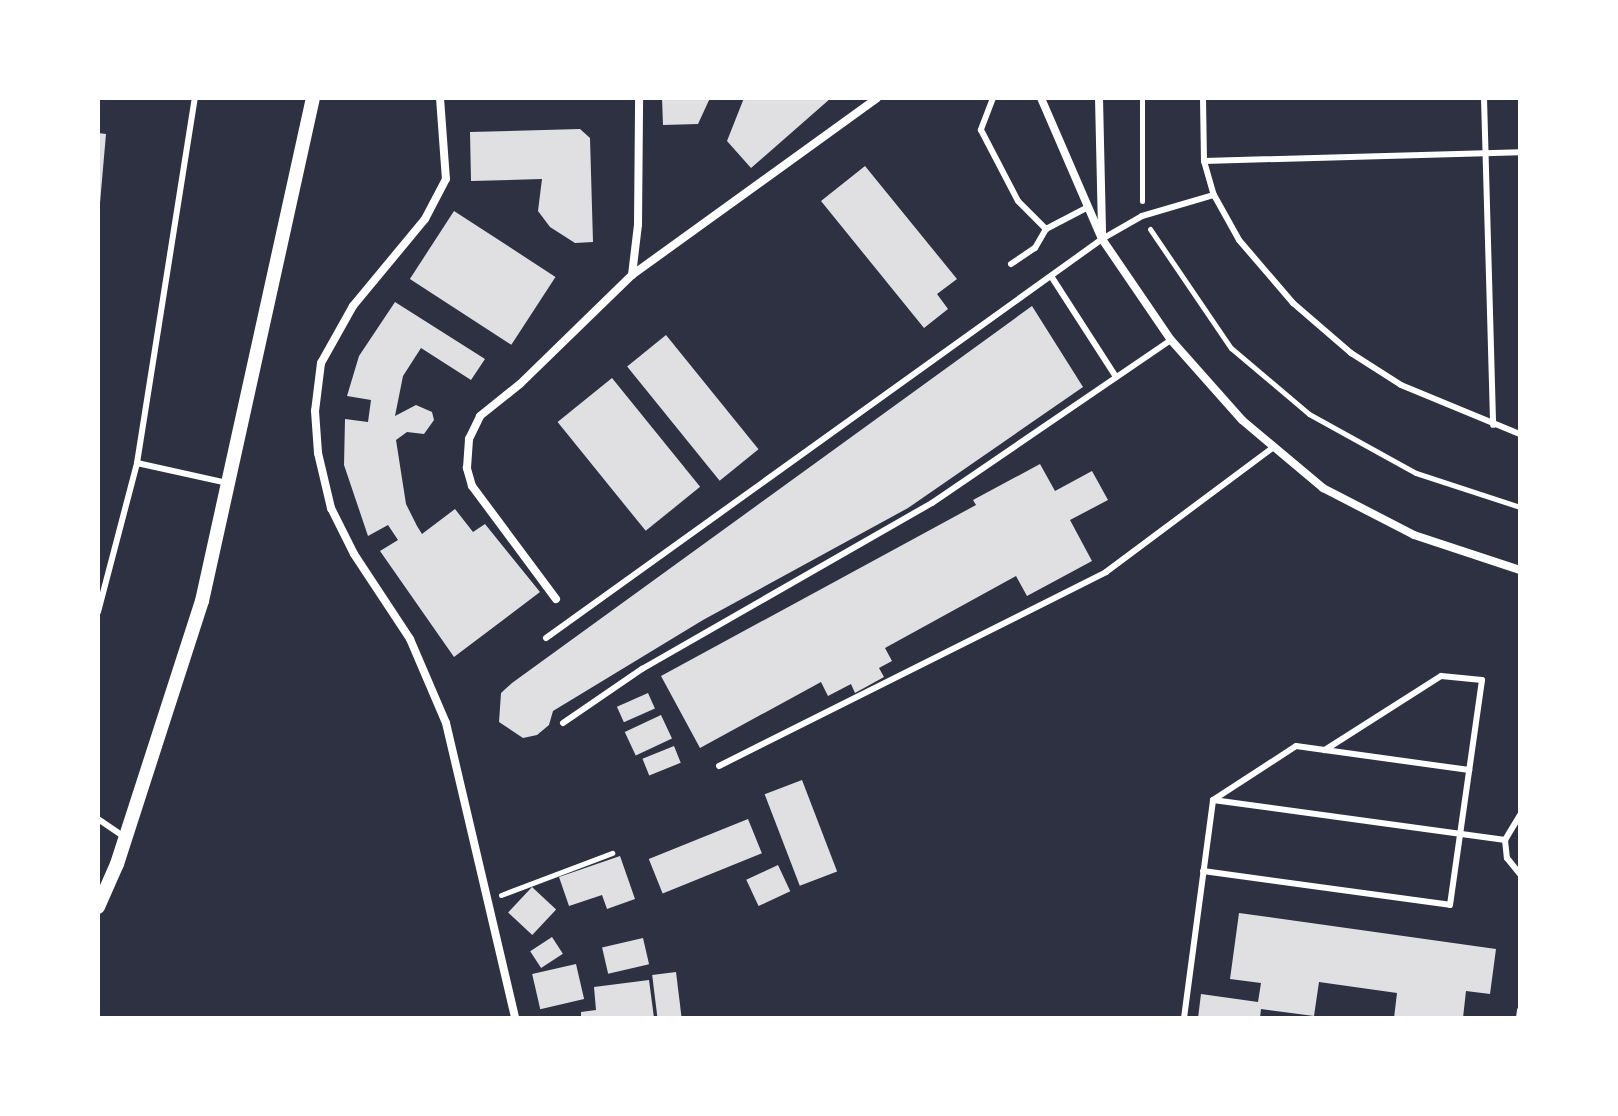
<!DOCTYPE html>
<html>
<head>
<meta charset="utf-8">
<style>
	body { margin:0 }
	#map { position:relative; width:1618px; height:1116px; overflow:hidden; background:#2d3142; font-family:Barlow,sans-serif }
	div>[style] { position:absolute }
	.building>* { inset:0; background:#e0e0e3; transform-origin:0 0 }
	.path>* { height:5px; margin:-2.5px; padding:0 2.5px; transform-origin:2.5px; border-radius:2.5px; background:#fff }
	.service>* { height:6px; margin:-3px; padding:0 3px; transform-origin:3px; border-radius:3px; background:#fff }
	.minor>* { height:8px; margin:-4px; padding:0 4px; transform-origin:4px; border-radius:4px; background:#fff }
	.tertiary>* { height:14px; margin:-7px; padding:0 7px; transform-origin:7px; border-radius:7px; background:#fff }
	span { translate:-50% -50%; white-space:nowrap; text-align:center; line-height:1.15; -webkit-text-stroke:8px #fff; paint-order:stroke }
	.frame { position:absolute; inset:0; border:100px solid #fff; pointer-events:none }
</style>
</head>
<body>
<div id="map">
	<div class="building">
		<div style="clip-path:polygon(662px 98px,710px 98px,698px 124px,663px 125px)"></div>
		<div style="clip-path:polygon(744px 98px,831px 98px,751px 168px,727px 141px)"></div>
		<div style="clip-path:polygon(580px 129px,590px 138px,593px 242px,575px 243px,550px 227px,538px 211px,542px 179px,471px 181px,470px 132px)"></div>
		<div style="clip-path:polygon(98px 133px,106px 134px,100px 203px,98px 203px)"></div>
		<div style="clip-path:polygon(865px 166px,957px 279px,937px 294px,948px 309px,924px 328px,821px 201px)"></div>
		<div style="left:454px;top:211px;width:121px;height:81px;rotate:33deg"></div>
		<div style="clip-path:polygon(395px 302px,485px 359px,471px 380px,421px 348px,403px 376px,395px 416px,416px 405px,432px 412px,434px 420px,424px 434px,407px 432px,396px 440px,406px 504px,417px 526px,422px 534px,455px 509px,473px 532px,485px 524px,540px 592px,454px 657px,380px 551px,398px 540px,388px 525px,368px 536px,344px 465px,345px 419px,368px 422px,371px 400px,347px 396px,359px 356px)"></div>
		<div style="clip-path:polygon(1032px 306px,1083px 387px,908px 508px,703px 620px,553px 711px,549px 725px,537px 735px,523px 738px,499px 722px,501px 693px,512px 683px)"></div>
		<div style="left:666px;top:335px;width:147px;height:50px;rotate:51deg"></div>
		<div style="left:612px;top:378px;width:140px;height:70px;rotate:51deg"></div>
		<div style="clip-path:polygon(1040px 464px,1055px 491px,1092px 471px,1108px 500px,1070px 520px,1092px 561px,1027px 596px,1016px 576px,885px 648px,892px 661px,879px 668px,884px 677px,855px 693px,851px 684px,828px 696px,821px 682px,700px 748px,661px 676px,976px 505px,973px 500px)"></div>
		<div style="left:648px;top:693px;width:17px;height:34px;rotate:66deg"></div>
		<div style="left:661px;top:715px;width:26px;height:40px;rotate:65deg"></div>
		<div style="left:674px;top:746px;width:18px;height:34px;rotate:68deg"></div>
		<div style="left:802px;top:780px;width:98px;height:40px;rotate:69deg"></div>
		<div style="left:748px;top:819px;width:37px;height:107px;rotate:68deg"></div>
		<div style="clip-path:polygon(620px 856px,635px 899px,607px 909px,602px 895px,569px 906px,559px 877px)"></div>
		<div style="left:778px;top:865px;width:29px;height:35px;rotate:65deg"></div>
		<div style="left:532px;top:887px;width:33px;height:35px;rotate:43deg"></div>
		<div style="clip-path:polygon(1239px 913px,1496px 949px,1490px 994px,1466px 991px,1463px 1018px,1394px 1018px,1397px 993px,1319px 982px,1314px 1016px,1261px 1009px,1260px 1018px,1198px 1018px,1201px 994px,1258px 1002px,1261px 983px,1230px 979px)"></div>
		<div style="left:552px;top:937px;width:20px;height:26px;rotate:57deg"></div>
		<div style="left:643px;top:938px;width:27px;height:42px;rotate:77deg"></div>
		<div style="left:576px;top:964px;width:36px;height:45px;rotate:77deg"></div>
		<div style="left:676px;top:972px;width:46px;height:24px;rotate:83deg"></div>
		<div style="clip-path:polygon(649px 980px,654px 1018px,581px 1018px,581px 1012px,596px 1010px,594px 987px)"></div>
	</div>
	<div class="path">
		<div style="left:1142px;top:201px;width:103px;rotate:-90deg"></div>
		<div style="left:1150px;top:229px;width:144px;rotate:55.8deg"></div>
		<div style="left:1231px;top:348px;width:102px;rotate:40.2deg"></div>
		<div style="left:1309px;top:414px;width:122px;rotate:28.9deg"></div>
		<div style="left:1416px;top:473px;width:109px;rotate:18.1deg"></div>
		<div style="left:501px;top:895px;width:119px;rotate:-20.7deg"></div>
	</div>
	<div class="service">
		<div style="left:993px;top:98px;width:34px;rotate:111deg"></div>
		<div style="left:981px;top:130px;width:80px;rotate:62.5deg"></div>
		<div style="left:1018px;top:201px;width:40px;rotate:45deg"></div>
		<div style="left:1046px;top:229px;width:47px;rotate:-27.6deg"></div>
		<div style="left:1203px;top:98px;width:63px;rotate:89.1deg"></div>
		<div style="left:1204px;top:161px;width:35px;rotate:74deg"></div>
		<div style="left:1214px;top:195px;width:51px;rotate:60.9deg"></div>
		<div style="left:1239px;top:240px;width:83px;rotate:49.4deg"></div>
		<div style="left:1293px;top:303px;width:77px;rotate:40.8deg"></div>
		<div style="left:1351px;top:353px;width:59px;rotate:32.6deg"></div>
		<div style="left:1401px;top:385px;width:129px;rotate:22.4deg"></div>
		<div style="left:1484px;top:98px;width:327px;rotate:88.4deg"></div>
		<div style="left:1204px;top:161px;width:316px;rotate:-1.6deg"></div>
		<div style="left:1011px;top:264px;width:29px;rotate:-34deg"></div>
		<div style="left:1035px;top:248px;width:22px;rotate:-60deg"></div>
		<div style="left:1051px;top:276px;width:120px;rotate:57.2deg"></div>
		<div style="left:137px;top:463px;width:92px;rotate:12.5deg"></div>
		<div style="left:98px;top:612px;width:154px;rotate:-75.3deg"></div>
		<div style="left:137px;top:463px;width:370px;rotate:-81deg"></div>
		<div style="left:546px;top:638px;width:684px;rotate:-35.66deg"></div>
		<div style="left:1102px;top:239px;width:46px;rotate:-29.9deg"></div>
		<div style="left:1142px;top:216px;width:75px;rotate:-16.3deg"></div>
		<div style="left:563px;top:723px;width:96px;rotate:-34.4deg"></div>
		<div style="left:642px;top:669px;width:334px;rotate:-29.8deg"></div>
		<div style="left:932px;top:503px;width:289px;rotate:-34.3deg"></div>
		<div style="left:719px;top:766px;width:433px;rotate:-26.6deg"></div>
		<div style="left:1106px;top:572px;width:209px;rotate:-36.7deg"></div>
		<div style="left:1213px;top:800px;width:295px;rotate:7.8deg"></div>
		<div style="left:1520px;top:815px;width:29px;rotate:121deg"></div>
		<div style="left:1505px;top:840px;width:18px;rotate:84deg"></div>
		<div style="left:1507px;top:858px;width:21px;rotate:51deg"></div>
		<div style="left:98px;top:819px;width:32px;rotate:34deg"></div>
		<div style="left:1203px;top:871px;width:249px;rotate:7.8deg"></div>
		<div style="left:1450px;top:905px;width:227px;rotate:-81.9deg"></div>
		<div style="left:1482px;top:680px;width:41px;rotate:-174.4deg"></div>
		<div style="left:1441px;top:676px;width:138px;rotate:147.5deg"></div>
		<div style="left:1184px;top:1018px;width:220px;rotate:-82.4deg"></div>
		<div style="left:1213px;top:800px;width:99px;rotate:-33deg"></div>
		<div style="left:1296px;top:746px;width:175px;rotate:7.9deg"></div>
		<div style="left:1519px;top:1018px;width:8px;rotate:-83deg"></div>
	</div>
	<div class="minor">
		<div style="left:440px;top:98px;width:81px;rotate:85.8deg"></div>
		<div style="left:446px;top:179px;width:45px;rotate:117.7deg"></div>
		<div style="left:425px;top:219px;width:113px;rotate:129.6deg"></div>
		<div style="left:353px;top:306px;width:65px;rotate:119.3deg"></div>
		<div style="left:321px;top:363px;width:48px;rotate:97.1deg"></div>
		<div style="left:315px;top:411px;width:42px;rotate:85.9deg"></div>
		<div style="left:318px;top:453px;width:57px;rotate:76.7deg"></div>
		<div style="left:331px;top:508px;width:51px;rotate:63.4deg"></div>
		<div style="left:354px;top:554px;width:102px;rotate:56.6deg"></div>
		<div style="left:410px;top:639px;width:91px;rotate:66.8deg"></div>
		<div style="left:446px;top:723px;width:303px;rotate:76.8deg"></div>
		<div style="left:1041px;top:98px;width:154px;rotate:66.6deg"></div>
		<div style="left:1102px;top:239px;width:122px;rotate:55.7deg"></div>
		<div style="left:1171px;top:340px;width:107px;rotate:48.4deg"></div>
		<div style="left:1242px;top:420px;width:106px;rotate:40deg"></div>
		<div style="left:1323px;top:488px;width:102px;rotate:27.3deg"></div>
		<div style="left:1414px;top:535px;width:112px;rotate:18.3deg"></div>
		<div style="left:1099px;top:98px;width:136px;rotate:88.7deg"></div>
		<div style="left:632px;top:275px;width:50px;rotate:-83.2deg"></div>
		<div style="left:638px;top:225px;width:127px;rotate:-89.5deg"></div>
		<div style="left:556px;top:599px;width:141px;rotate:-126.6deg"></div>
		<div style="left:472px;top:486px;width:19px;rotate:-106deg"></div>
		<div style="left:467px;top:468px;width:29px;rotate:-86deg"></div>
		<div style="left:469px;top:439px;width:25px;rotate:-64deg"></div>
		<div style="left:480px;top:416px;width:51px;rotate:-38.7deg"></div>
		<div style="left:520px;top:384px;width:156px;rotate:-44.2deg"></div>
		<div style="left:632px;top:275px;width:302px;rotate:-35.8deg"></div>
	</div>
	<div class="tertiary">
		<div style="left:98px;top:907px;width:47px;rotate:-66.2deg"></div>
		<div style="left:117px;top:864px;width:276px;rotate:-72.1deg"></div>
		<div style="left:202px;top:601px;width:515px;rotate:-77.56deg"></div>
	</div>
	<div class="frame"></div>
</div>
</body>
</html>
